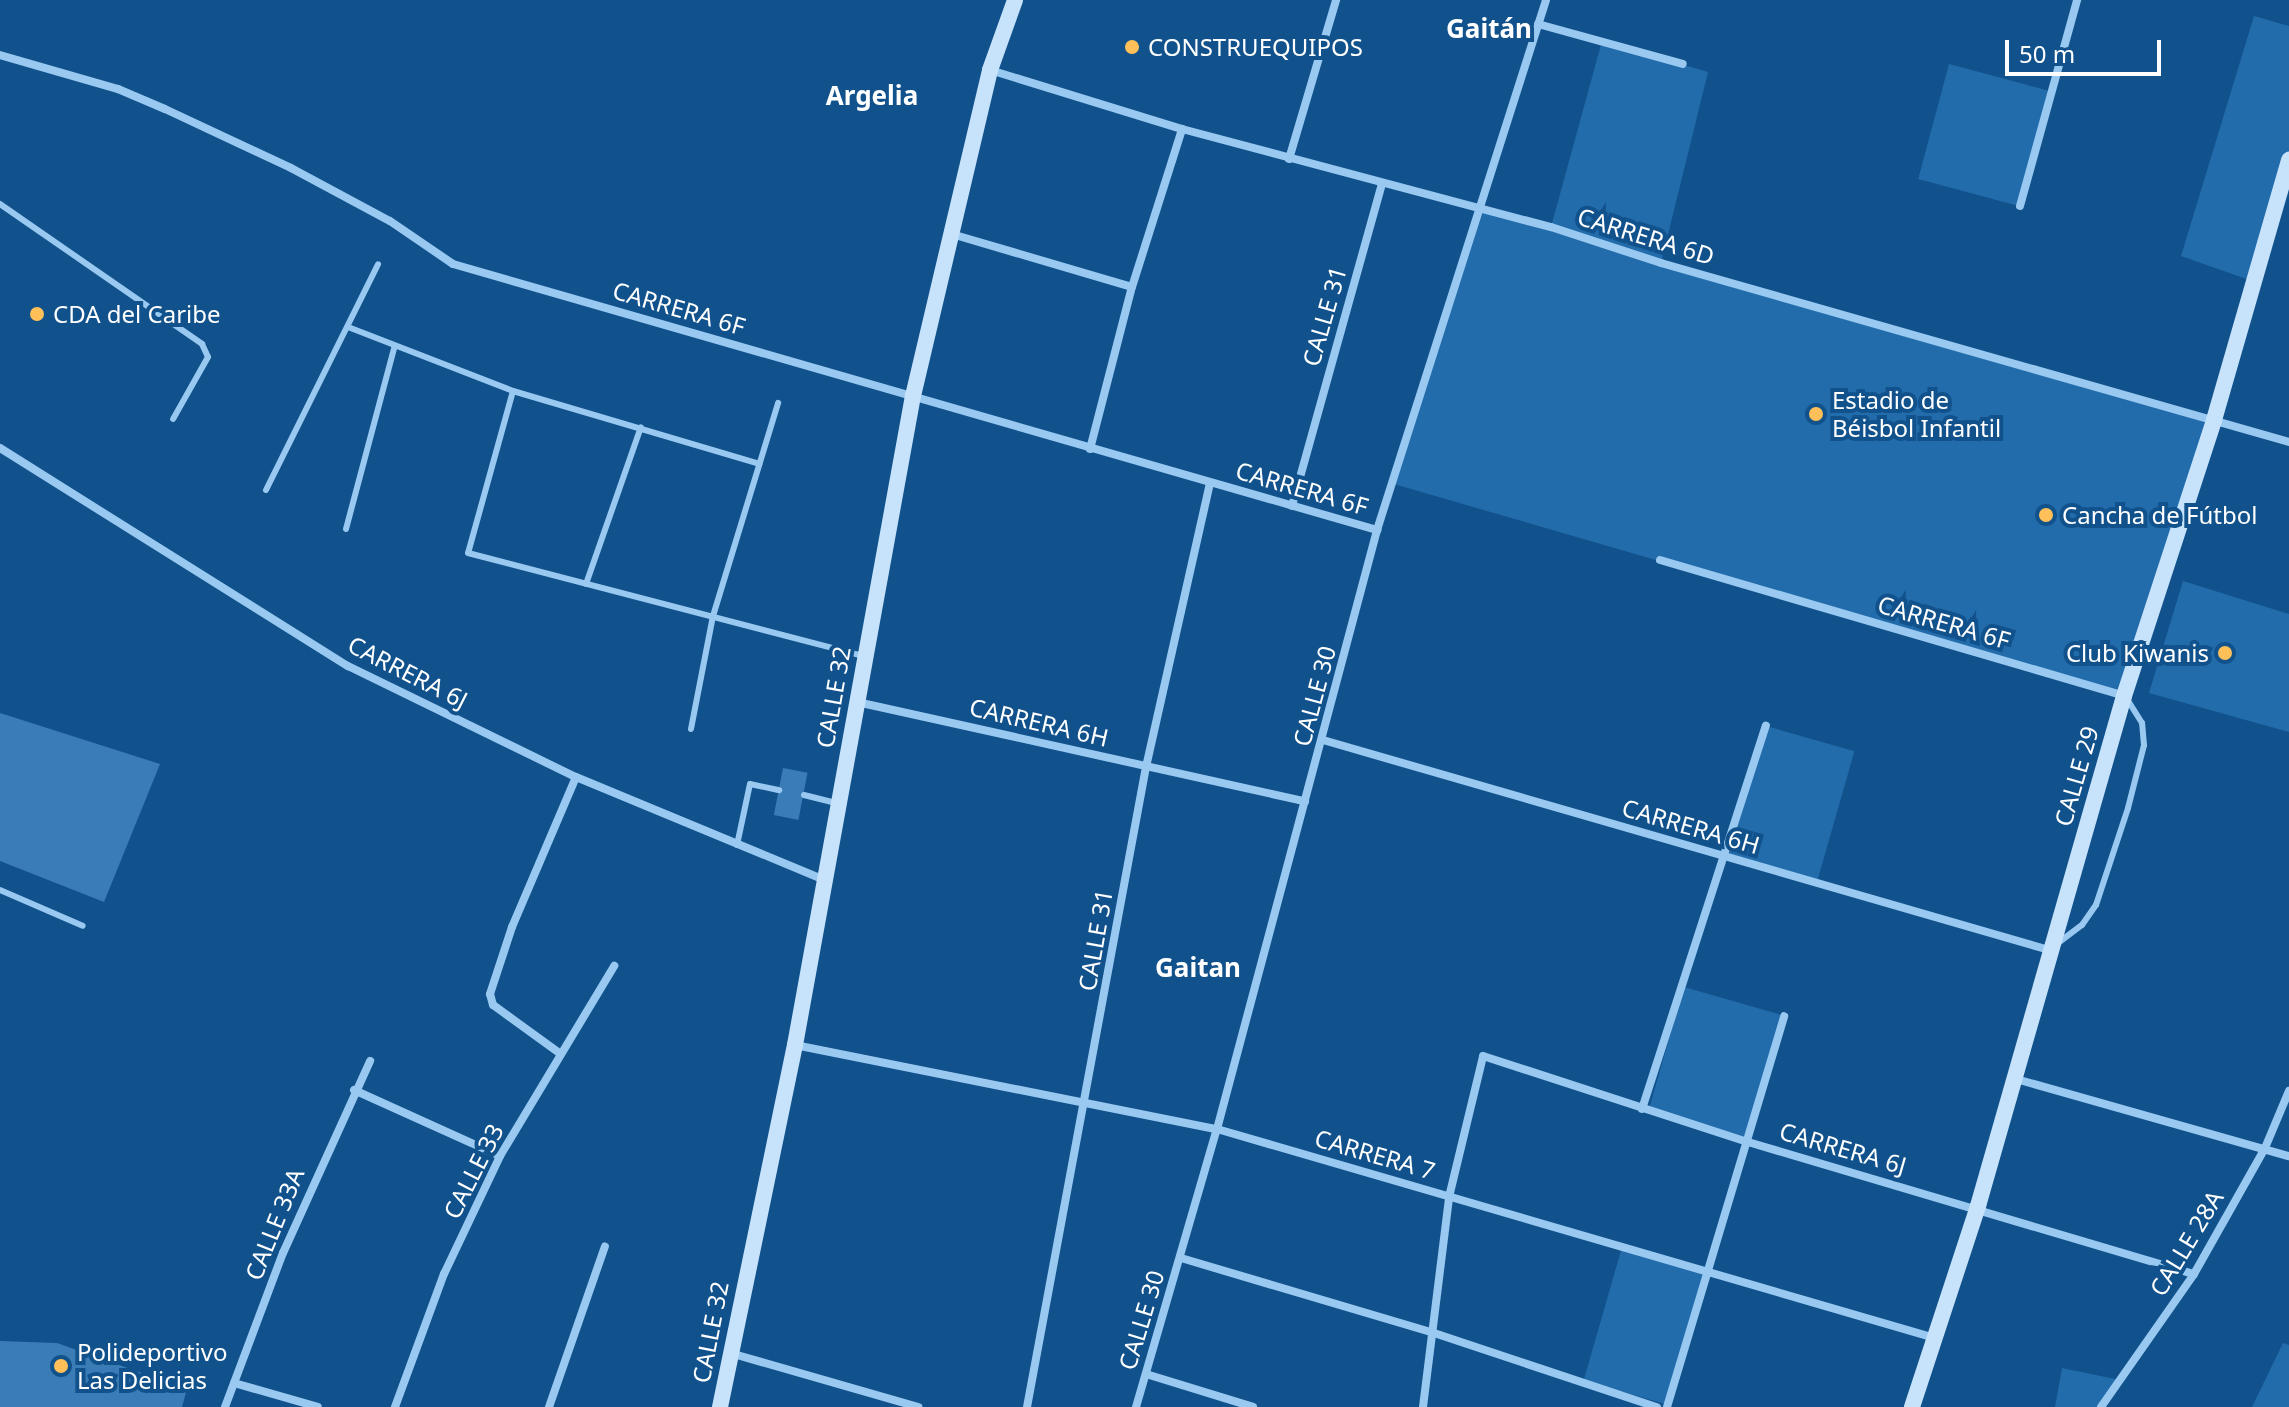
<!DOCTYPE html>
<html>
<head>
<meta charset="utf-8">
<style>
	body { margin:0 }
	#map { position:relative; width:2289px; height:1407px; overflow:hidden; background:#11528c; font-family:"Noto Sans",sans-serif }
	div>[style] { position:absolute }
	.green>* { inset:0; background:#236cab; transform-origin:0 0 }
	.building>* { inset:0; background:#3a7cb5; transform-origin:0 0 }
	.lane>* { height:6px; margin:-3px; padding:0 3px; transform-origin:3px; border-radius:3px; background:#99c9f1 }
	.street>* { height:8px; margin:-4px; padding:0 4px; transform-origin:4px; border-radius:4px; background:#99c9f1 }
	.secondary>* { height:16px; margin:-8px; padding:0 8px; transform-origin:8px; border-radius:8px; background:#c7e3fc }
	.dots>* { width:22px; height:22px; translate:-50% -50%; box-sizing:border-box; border:4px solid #11528c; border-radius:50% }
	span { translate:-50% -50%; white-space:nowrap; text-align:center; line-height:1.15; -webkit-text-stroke:8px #11528c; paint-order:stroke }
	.poi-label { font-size:24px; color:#fff }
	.left { translate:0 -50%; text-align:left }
	.right { translate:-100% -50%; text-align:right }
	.street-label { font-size:24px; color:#fff }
	.neighbourhood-label { font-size:26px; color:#fff; font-weight:700 }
	.scale { position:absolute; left:2005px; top:40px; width:156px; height:36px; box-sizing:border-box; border:4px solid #fff; border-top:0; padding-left:10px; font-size:24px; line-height:28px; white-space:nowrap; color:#fff; -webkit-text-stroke:6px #11528c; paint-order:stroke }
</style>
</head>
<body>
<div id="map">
	<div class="green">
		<div style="clip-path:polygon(2254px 16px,2289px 26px,2289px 162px,2255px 282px,2181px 256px)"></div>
		<div style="clip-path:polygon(1602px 41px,1708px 72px,1661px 263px,2214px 420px,2124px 696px,1394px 484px,1481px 208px,1551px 227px)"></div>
		<div style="left:1949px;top:64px;width:106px;height:119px;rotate:15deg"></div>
		<div style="clip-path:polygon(2183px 581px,2289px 614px,2289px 732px,2149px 693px)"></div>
		<div style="left:1766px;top:726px;width:92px;height:137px;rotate:16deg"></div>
		<div style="left:1684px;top:987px;width:104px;height:129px;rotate:16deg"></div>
		<div style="left:1622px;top:1247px;width:89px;height:139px;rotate:16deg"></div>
		<div style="clip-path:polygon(2283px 1343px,2289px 1345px,2289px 1407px,2252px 1407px)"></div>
		<div style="clip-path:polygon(2062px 1368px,2120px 1380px,2101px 1407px,2055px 1407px)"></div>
	</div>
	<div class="building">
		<div style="clip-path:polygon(0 713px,160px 764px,104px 902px,0 861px)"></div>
		<div style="left:783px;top:768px;width:25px;height:48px;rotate:11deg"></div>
		<div style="clip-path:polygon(0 1341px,57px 1343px,187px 1389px,182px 1407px,0 1407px)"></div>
	</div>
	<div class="lane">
		<div style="left:0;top:204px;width:246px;rotate:34.7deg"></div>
		<div style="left:202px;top:344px;width:14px;rotate:65deg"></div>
		<div style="left:208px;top:357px;width:71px;rotate:119.4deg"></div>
		<div style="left:348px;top:327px;width:177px;rotate:21.2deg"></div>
		<div style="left:513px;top:391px;width:257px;rotate:16.5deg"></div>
		<div style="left:513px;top:391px;width:168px;rotate:105.5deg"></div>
		<div style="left:468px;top:553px;width:408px;rotate:14.6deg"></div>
		<div style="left:266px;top:490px;width:252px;rotate:-63.6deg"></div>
		<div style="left:346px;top:529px;width:187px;rotate:-75.1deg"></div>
		<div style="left:586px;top:584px;width:166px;rotate:-70.7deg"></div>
		<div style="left:691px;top:729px;width:115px;rotate:-79deg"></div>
		<div style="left:713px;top:616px;width:223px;rotate:-73deg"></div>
		<div style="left:804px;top:795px;width:33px;rotate:14deg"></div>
		<div style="left:737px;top:845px;width:62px;rotate:-78deg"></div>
		<div style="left:750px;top:784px;width:30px;rotate:12deg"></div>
		<div style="left:0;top:890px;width:90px;rotate:23.4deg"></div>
		<div style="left:2058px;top:943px;width:30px;rotate:-37deg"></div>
		<div style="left:2082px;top:925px;width:24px;rotate:-55deg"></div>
		<div style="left:2096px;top:905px;width:102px;rotate:-71.7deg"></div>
		<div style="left:2128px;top:808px;width:65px;rotate:-75.7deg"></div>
		<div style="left:2144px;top:745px;width:22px;rotate:-95deg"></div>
		<div style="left:2142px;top:723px;width:28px;rotate:-122deg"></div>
	</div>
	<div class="street">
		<div style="left:1538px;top:24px;width:150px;rotate:15.4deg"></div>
		<div style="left:0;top:55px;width:123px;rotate:16.1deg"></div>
		<div style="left:118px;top:89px;width:51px;rotate:23.1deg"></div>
		<div style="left:165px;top:109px;width:139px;rotate:25.1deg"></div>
		<div style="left:291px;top:168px;width:112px;rotate:28.2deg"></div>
		<div style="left:390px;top:221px;width:76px;rotate:34.3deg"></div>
		<div style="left:453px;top:264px;width:962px;rotate:16.06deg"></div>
		<div style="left:990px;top:70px;width:201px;rotate:17.1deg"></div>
		<div style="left:1182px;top:129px;width:382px;rotate:14.9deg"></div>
		<div style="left:1551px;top:227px;width:116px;rotate:18.1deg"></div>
		<div style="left:1661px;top:263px;width:653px;rotate:15.91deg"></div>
		<div style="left:1289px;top:159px;width:166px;rotate:-73.5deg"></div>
		<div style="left:2020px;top:206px;width:214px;rotate:-74.5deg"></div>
		<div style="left:955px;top:235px;width:184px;rotate:16.4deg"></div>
		<div style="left:0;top:448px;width:411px;rotate:32.1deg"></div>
		<div style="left:348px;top:666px;width:254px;rotate:26deg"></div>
		<div style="left:576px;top:777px;width:269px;rotate:22.5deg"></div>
		<div style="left:1090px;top:449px;width:167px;rotate:-75.5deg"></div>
		<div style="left:1132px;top:287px;width:166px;rotate:-72.4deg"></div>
		<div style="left:1292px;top:506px;width:335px;rotate:-74.4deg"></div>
		<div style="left:1660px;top:560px;width:484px;rotate:16.3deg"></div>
		<div style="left:857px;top:702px;width:459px;rotate:12.5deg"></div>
		<div style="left:1323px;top:740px;width:756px;rotate:16.13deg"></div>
		<div style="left:795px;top:1045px;width:430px;rotate:11.3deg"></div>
		<div style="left:1217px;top:1129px;width:748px;rotate:16.23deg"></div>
		<div style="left:558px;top:1052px;width:80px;rotate:-144.1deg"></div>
		<div style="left:493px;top:1005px;width:11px;rotate:-105deg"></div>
		<div style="left:490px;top:994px;width:71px;rotate:-71.8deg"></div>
		<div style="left:512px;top:927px;width:163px;rotate:-66.9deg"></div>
		<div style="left:2016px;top:1079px;width:284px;rotate:15.8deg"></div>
		<div style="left:354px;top:1090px;width:160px;rotate:24.3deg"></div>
		<div style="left:1642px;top:1109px;width:403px;rotate:-72.1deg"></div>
		<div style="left:1181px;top:1258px;width:264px;rotate:16.5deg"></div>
		<div style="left:1434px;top:1333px;width:235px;rotate:18.4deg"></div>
		<div style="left:730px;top:1353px;width:196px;rotate:16deg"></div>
		<div style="left:1146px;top:1374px;width:112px;rotate:17.1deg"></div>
		<div style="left:234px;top:1383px;width:87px;rotate:15.9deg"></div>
		<div style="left:225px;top:1407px;width:165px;rotate:-69.4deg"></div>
		<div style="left:283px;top:1253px;width:211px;rotate:-65.6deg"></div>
		<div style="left:395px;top:1407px;width:142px;rotate:-69.8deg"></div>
		<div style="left:444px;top:1274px;width:131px;rotate:-64.6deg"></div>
		<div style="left:500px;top:1156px;width:222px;rotate:-59deg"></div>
		<div style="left:549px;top:1407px;width:170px;rotate:-70.8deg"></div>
		<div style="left:1027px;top:1407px;width:651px;rotate:-79.47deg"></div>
		<div style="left:1146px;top:767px;width:291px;rotate:-77.3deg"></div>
		<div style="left:1136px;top:1407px;width:290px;rotate:-73.8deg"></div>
		<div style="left:1217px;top:1129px;width:620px;rotate:-75.04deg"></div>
		<div style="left:1377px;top:530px;width:556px;rotate:-72.31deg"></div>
		<div style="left:1423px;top:1407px;width:212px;rotate:-82.9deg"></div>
		<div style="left:1449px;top:1197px;width:145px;rotate:-76.4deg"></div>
		<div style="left:1483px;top:1056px;width:279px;rotate:18deg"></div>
		<div style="left:1748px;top:1142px;width:465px;rotate:16.5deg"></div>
		<div style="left:1667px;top:1407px;width:408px;rotate:-73.3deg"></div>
		<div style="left:2101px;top:1407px;width:162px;rotate:-55deg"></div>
		<div style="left:2194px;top:1274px;width:145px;rotate:-60.6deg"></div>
		<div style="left:2265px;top:1148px;width:62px;rotate:-67.2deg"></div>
	</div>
	<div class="secondary">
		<div style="left:720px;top:1407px;width:370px;rotate:-78.3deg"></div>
		<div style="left:795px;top:1045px;width:660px;rotate:-79.7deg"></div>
		<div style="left:913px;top:396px;width:335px;rotate:-76.7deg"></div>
		<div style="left:990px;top:70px;width:74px;rotate:-70.3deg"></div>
		<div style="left:1912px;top:1407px;width:212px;rotate:-71.8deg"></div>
		<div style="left:1978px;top:1206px;width:530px;rotate:-74.02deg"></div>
		<div style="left:2124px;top:696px;width:290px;rotate:-71.9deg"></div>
		<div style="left:2214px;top:420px;width:271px;rotate:-73.9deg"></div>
	</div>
	<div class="dots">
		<div style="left:1132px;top:47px;background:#ffc059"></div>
		<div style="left:37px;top:314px;background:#ffc059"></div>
		<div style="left:1816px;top:414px;background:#ffc059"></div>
		<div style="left:2046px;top:515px;background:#ffc059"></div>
		<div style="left:2225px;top:653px;background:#ffc059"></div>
		<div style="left:61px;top:1366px;background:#ffc059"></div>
	</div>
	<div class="poi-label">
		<span class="left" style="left:1148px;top:47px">CONSTRUEQUIPOS</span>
		<span class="left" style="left:53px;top:314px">CDA del Caribe</span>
		<span class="left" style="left:1832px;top:414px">Estadio de<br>Béisbol Infantil</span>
		<span class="left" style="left:2062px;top:515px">Cancha de Fútbol</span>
		<span class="right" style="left:2209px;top:653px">Club Kiwanis</span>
		<span class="left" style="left:77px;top:1366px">Polideportivo<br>Las Delicias</span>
	</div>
	<div class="street-label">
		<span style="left:1646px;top:236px;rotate:17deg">CARRERA 6D</span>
		<span style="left:679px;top:308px;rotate:16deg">CARRERA 6F</span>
		<span style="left:1324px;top:316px;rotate:-74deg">CALLE 31</span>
		<span style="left:1302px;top:488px;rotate:16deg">CARRERA 6F</span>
		<span style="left:1944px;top:622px;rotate:16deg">CARRERA 6F</span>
		<span style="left:408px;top:672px;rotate:27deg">CARRERA 6J</span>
		<span style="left:1314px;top:696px;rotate:-75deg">CALLE 30</span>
		<span style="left:833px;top:697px;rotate:-80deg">CALLE 32</span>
		<span style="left:1039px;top:722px;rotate:13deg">CARRERA 6H</span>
		<span style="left:2076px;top:776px;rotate:-74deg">CALLE 29</span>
		<span style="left:1691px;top:826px;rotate:16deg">CARRERA 6H</span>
		<span style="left:1095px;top:940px;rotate:-80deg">CALLE 31</span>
		<span style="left:1843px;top:1148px;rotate:16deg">CARRERA 6J</span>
		<span style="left:1375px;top:1154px;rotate:16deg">CARRERA 7</span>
		<span style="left:473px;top:1171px;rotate:-63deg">CALLE 33</span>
		<span style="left:274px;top:1224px;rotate:-68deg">CALLE 33A</span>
		<span style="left:2186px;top:1243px;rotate:-59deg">CALLE 28A</span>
		<span style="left:1141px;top:1320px;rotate:-73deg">CALLE 30</span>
		<span style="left:710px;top:1332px;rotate:-79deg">CALLE 32</span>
	</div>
	<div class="neighbourhood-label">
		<span style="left:1489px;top:29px">Gaitán</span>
		<span style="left:872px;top:96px">Argelia</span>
		<span style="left:1198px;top:968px">Gaitan</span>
	</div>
	<div class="scale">50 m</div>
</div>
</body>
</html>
